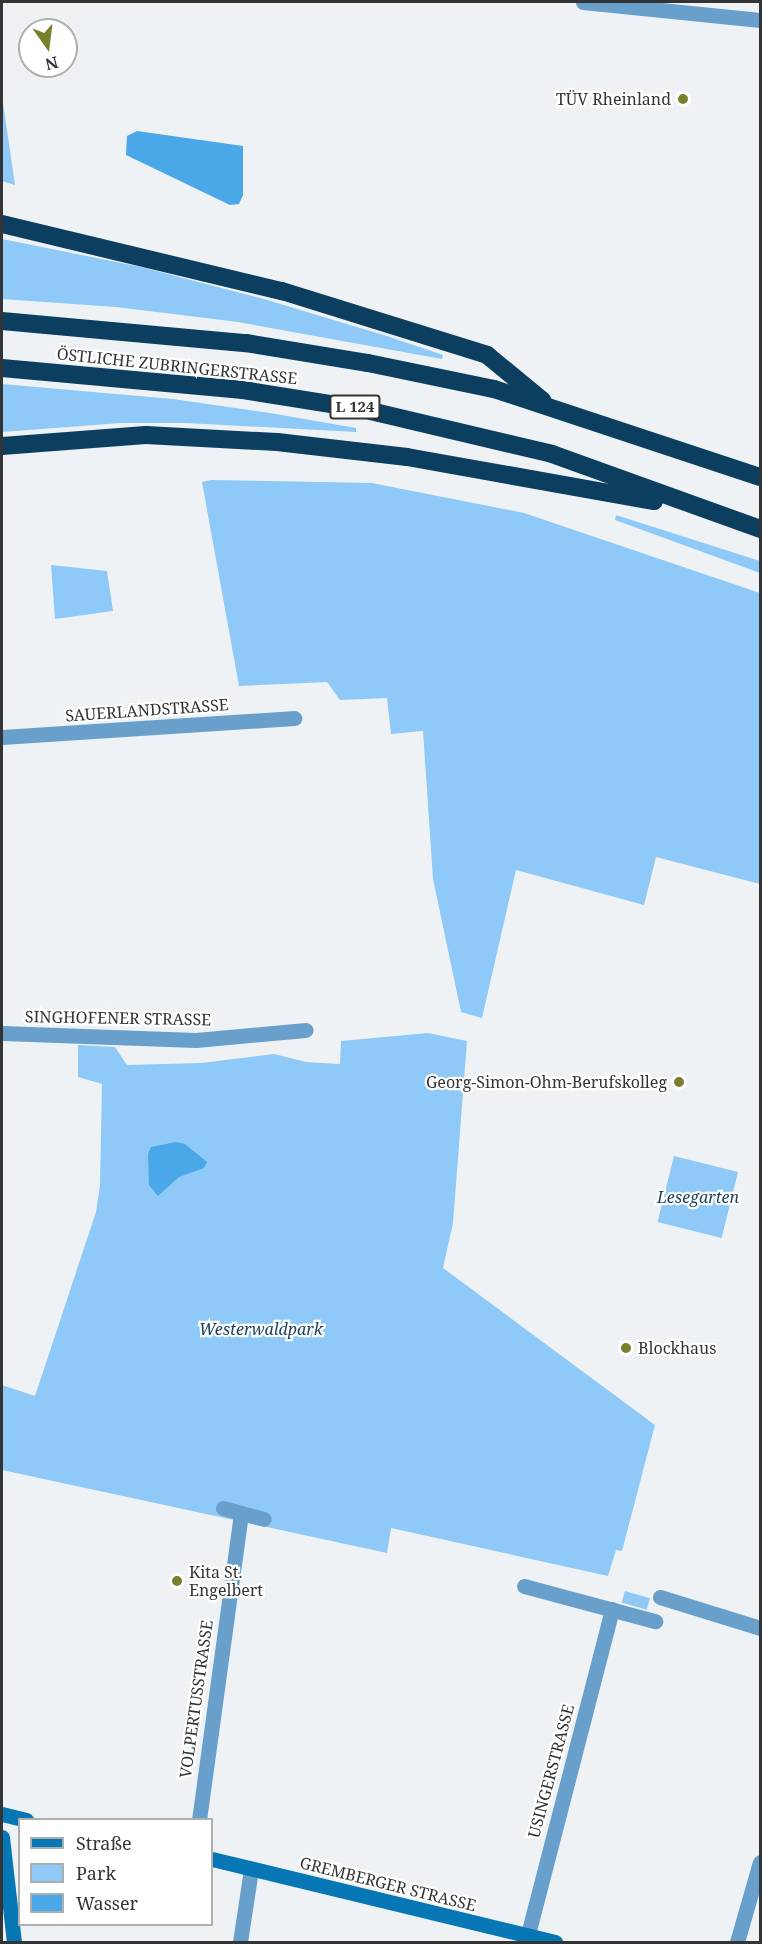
<!DOCTYPE html>
<html>
<head>
<meta charset="utf-8">
<style>
	body { margin:0 }
	#map { position:relative; width:762px; height:1944px; overflow:hidden; background:#eff2f5; font-family:"Noto Serif",serif }
	div>[style] { position:absolute }
	.green>* { inset:0; background:#8ec9f7; transform-origin:0 0 }
	.water>* { inset:0; background:#4aa7e8 }
	.street>* { height:15px; margin:-7.5px; padding:0 7.5px; transform-origin:7.5px; border-radius:7.5px; background:#69a0cb }
	.secondary>* { height:15px; margin:-7.5px; padding:0 7.5px; transform-origin:7.5px; border-radius:7.5px; background:#0677b4 }
	.highway>* { height:18px; margin:-9px; padding:0 9px; transform-origin:9px; border-radius:9px; background:#0c3e5f }
	.dots>* { width:16px; height:16px; translate:-50% -50%; box-sizing:border-box; border:3px solid #fff; border-radius:50% }
	span { translate:-50% -50%; white-space:nowrap; text-align:center; line-height:1.15; -webkit-text-stroke:4.5px #fff; paint-order:stroke }
	.shield-label span { padding:2px 4px; background:#fff; border:2px solid; border-radius:4px; -webkit-text-stroke-width:0 }
	.shield-label { font-size:15px; color:#323435; font-weight:700 }
	.poi-label { font-size:16px; color:#323435 }
	.right { translate:-100% -50%; text-align:right }
	.left { translate:0 -50%; text-align:left }
	.street-label { font-size:16px; color:#323435 }
	.park-label { font-size:16px; color:#1b415c; font-style:italic }
	.frame { position:absolute; inset:0; border:3px solid #323435; pointer-events:none }
	.legend { position:absolute; left:18px; top:1818px; width:195px; height:108px; box-sizing:border-box; background:#fff; border:2px solid #adaeae; margin:0; padding:8px 10px; list-style:none; font-size:18px; color:#323435 }
	.legend li { display:flex; align-items:center; gap:12px; height:30px }
	.legend b { width:30px; border:2px solid #adaeae }
	.north { position:absolute; left:18px; top:18px; width:60px; height:60px; box-sizing:border-box; background:#fff; border:2px solid #adaeae; border-radius:50%; rotate:166deg; font-size:16px; font-weight:700; line-height:24px; text-align:center; color:#323435 }
	.north::after { content:''; display:block; margin:auto; width:21px; height:27px; background:#78802b; clip-path:polygon(50% 0,100% 100%,50% 72%,0 100%) }
</style>
</head>
<body>
<div id="map">
	<div class="green">
		<div style="clip-path:polygon(2px 96px,15px 185px,2px 181px)"></div>
		<div style="clip-path:polygon(2px 239px,141px 267px,264px 299px,390px 337px,443px 355px,442px 359px,238px 322px,116px 307px,2px 299px)"></div>
		<div style="clip-path:polygon(2px 384px,173px 399px,270px 413px,356px 428px,356px 432px,186px 423px,121px 423px,2px 432px)"></div>
		<div style="clip-path:polygon(211px 480px,372px 483px,524px 513px,760px 593px,760px 884px,656px 857px,644px 905px,516px 870px,482px 1018px,461px 1012px,433px 879px,423px 731px,391px 734px,387px 698px,340px 700px,327px 682px,239px 686px,202px 482px)"></div>
		<div style="clip-path:polygon(616px 515px,760px 561px,760px 573px,615px 520px)"></div>
		<div style="clip-path:polygon(51px 565px,107px 571px,113px 611px,55px 619px)"></div>
		<div style="clip-path:polygon(428px 1033px,467px 1041px,453px 1223px,443px 1268px,655px 1425px,622px 1551px,616px 1550px,608px 1576px,391px 1528px,387px 1553px,2px 1470px,2px 1385px,35px 1396px,96px 1212px,100px 1185px,102px 1084px,78px 1077px,78px 1045px,115px 1047px,127px 1065px,201px 1063px,274px 1054px,306px 1062px,340px 1064px,341px 1041px)"></div>
		<div style="left:674px;top:1156px;width:66px;height:68px;rotate:14deg"></div>
		<div style="left:625px;top:1591px;width:26px;height:12px;rotate:16deg"></div>
	</div>
	<div class="water">
		<div style="clip-path:polygon(137px 131px,243px 146px,243px 195px,239px 204px,230px 205px,126px 155px,127px 136px)"></div>
		<div style="clip-path:polygon(176px 1142px,185px 1144px,207px 1162px,204px 1168px,179px 1177px,158px 1196px,149px 1185px,148px 1154px,151px 1147px)"></div>
	</div>
	<div class="street">
		<div style="left:583px;top:2px;width:178px;rotate:5.8deg"></div>
		<div style="left:2px;top:737px;width:293px;rotate:-3.7deg"></div>
		<div style="left:2px;top:1033px;width:194px;rotate:2.1deg"></div>
		<div style="left:196px;top:1040px;width:110px;rotate:-5.2deg"></div>
		<div style="left:223px;top:1508px;width:42px;rotate:15deg"></div>
		<div style="left:524px;top:1586px;width:136px;rotate:15deg"></div>
		<div style="left:660px;top:1597px;width:105px;rotate:17.2deg"></div>
		<div style="left:199px;top:1820px;width:310px;rotate:-82.2deg"></div>
		<div style="left:240px;top:1942px;width:74px;rotate:-81.4deg"></div>
		<div style="left:526px;top:1942px;width:344px;rotate:-75.5deg"></div>
		<div style="left:737px;top:1942px;width:83px;rotate:-74deg"></div>
	</div>
	<div class="secondary">
		<div style="left:2px;top:1814px;width:25px;rotate:14deg"></div>
		<div style="left:2px;top:1837px;width:106px;rotate:83.5deg"></div>
		<div style="left:212px;top:1859px;width:353px;rotate:13.6deg"></div>
	</div>
	<div class="highway">
		<div style="left:2px;top:224px;width:288px;rotate:13.5deg"></div>
		<div style="left:282px;top:291px;width:215px;rotate:17.3deg"></div>
		<div style="left:487px;top:355px;width:72px;rotate:39.4deg"></div>
		<div style="left:2px;top:321px;width:245px;rotate:5.2deg"></div>
		<div style="left:246px;top:343px;width:124px;rotate:9.3deg"></div>
		<div style="left:368px;top:363px;width:129px;rotate:11.7deg"></div>
		<div style="left:494px;top:389px;width:280px;rotate:18.3deg"></div>
		<div style="left:2px;top:368px;width:242px;rotate:5.2deg"></div>
		<div style="left:243px;top:390px;width:121px;rotate:9.1deg"></div>
		<div style="left:362px;top:409px;width:195px;rotate:13.3deg"></div>
		<div style="left:552px;top:454px;width:221px;rotate:19.8deg"></div>
		<div style="left:2px;top:446px;width:144px;rotate:-4.4deg"></div>
		<div style="left:146px;top:435px;width:131px;rotate:3.1deg"></div>
		<div style="left:277px;top:442px;width:131px;rotate:6.6deg"></div>
		<div style="left:407px;top:457px;width:251px;rotate:10.1deg"></div>
	</div>
	<div class="dots">
		<div style="left:683px;top:99px;background:#78802b"></div>
		<div style="left:679px;top:1082px;background:#78802b"></div>
		<div style="left:626px;top:1348px;background:#78802b"></div>
		<div style="left:177px;top:1581px;background:#78802b"></div>
	</div>
	<div class="shield-label">
		<span style="left:355px;top:407px">L 124</span>
	</div>
	<div class="poi-label">
		<span class="right" style="left:671px;top:99px">TÜV Rheinland</span>
		<span class="right" style="left:667px;top:1082px">Georg-Simon-Ohm-Berufskolleg</span>
		<span class="left" style="left:638px;top:1348px">Blockhaus</span>
		<span class="left" style="left:189px;top:1581px">Kita St.<br>Engelbert</span>
	</div>
	<div class="street-label">
		<span style="left:177px;top:366px;rotate:6deg">ÖSTLICHE ZUBRINGERSTRASSE</span>
		<span style="left:147px;top:710px;rotate:-4deg">SAUERLANDSTRASSE</span>
		<span style="left:118px;top:1018px;rotate:1deg">SINGHOFENER STRASSE</span>
		<span style="left:196px;top:1699px;rotate:-82deg">VOLPERTUSSTRASSE</span>
		<span style="left:551px;top:1771px;rotate:-75deg">USINGERSTRASSE</span>
		<span style="left:388px;top:1884px;rotate:14deg">GREMBERGER STRASSE</span>
	</div>
	<div class="park-label">
		<span style="left:698px;top:1197px">Lesegarten</span>
		<span style="left:261px;top:1329px">Westerwaldpark</span>
	</div>
	<div class="frame"></div>
	<ul class="legend">
	<li><b style="height:8px;background:#0677b4"></b>Straße</li>
	<li><b style="height:16px;background:#8ec9f7"></b>Park</li>
	<li><b style="height:16px;background:#4aa7e8"></b>Wasser</li>
	</ul>
	<div class="north">N</div>
</div>
</body>
</html>
